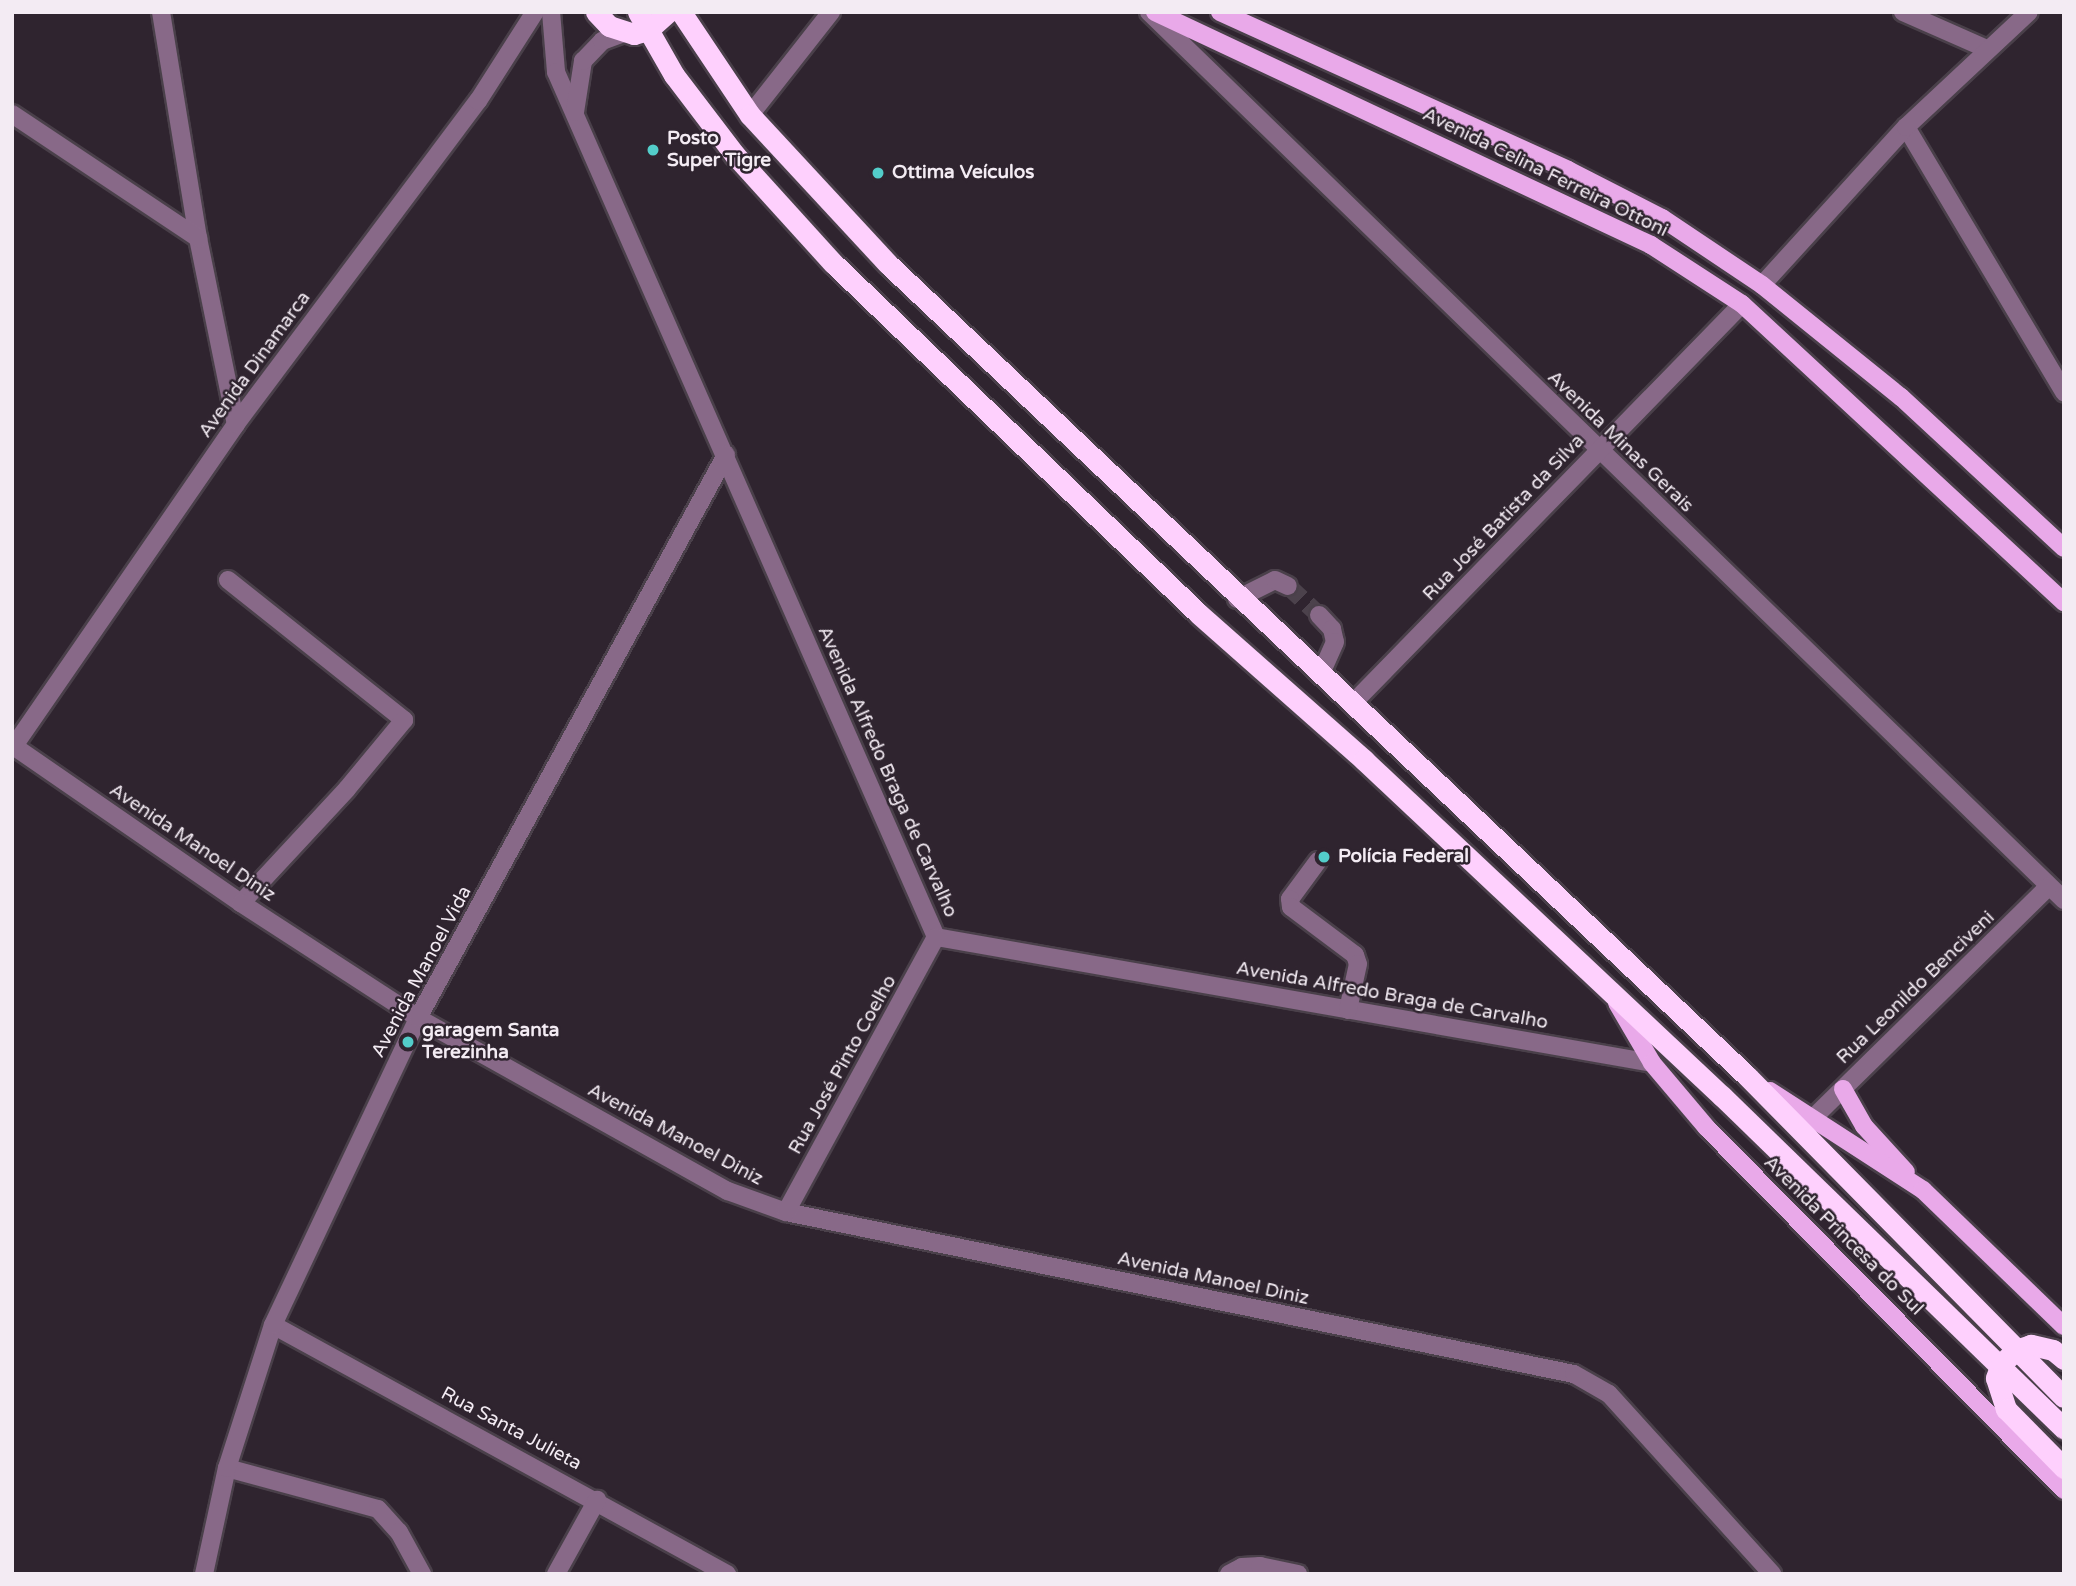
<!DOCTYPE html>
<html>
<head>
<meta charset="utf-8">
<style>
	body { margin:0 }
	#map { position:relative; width:2076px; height:1586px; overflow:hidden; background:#2f242f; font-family:"Varela Round",sans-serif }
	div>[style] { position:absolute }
	.minor-tunnel>* { height:18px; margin-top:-9px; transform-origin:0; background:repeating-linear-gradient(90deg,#4c424c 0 18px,transparent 0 27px) }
	.roads { filter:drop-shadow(2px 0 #4a404a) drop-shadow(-2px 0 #4a404a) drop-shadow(0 2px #4a404a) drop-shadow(0 -2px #4a404a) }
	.minor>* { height:18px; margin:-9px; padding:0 9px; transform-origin:9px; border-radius:9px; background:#886988 }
	.major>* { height:18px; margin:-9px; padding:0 9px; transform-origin:9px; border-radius:9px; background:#e9a9e9 }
	.highway>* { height:21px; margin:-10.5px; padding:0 10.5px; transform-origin:10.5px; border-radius:10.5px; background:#fed0fd }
	.dots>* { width:19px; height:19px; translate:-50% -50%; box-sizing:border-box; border:4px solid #2f242f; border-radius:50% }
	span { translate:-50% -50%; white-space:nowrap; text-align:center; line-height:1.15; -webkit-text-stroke:5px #2f242f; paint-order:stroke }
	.poi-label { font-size:19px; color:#f3ebf3; font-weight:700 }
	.left { translate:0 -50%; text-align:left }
	.street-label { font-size:19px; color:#f3ebf3 }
	.frame { position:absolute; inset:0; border:14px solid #f3ebf3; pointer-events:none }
</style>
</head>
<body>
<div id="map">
	<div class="minor-tunnel">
		<div style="left:1288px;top:586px;width:42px;rotate:43.1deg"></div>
	</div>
	<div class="roads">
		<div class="minor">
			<div style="left:161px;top:12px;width:229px;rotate:80.7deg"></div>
			<div style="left:198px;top:238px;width:190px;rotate:78.5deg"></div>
			<div style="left:551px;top:12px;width:60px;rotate:85.2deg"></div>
			<div style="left:556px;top:72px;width:945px;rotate:66.28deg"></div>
			<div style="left:936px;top:937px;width:727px;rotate:9.98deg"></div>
			<div style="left:1149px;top:12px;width:1275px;rotate:44.14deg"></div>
			<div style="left:1903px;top:12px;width:92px;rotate:23.8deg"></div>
			<div style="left:575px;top:112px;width:52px;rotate:-81.1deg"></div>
			<div style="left:583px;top:61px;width:28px;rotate:-46deg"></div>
			<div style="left:602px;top:41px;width:23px;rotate:-20deg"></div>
			<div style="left:12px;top:114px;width:224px;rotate:33.7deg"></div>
			<div style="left:750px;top:115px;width:131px;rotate:-51.8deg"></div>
			<div style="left:1906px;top:127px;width:309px;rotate:59.2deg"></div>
			<div style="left:1762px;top:285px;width:214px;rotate:-47.7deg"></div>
			<div style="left:1906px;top:127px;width:168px;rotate:-43.1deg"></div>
			<div style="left:228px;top:580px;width:225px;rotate:38.5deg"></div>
			<div style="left:404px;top:720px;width:89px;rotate:129.6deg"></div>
			<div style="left:347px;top:789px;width:156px;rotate:132.9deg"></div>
			<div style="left:1237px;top:599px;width:42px;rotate:-26.6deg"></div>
			<div style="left:1275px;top:580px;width:14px;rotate:25deg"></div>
			<div style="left:1319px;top:615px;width:19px;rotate:47deg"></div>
			<div style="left:1332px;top:629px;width:13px;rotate:77deg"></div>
			<div style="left:1335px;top:642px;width:35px;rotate:114deg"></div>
			<div style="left:1355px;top:701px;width:554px;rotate:-45.73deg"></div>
			<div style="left:12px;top:745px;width:278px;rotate:34.6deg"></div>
			<div style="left:241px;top:903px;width:211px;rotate:33deg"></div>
			<div style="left:418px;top:1018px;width:355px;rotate:29.2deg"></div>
			<div style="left:728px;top:1191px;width:62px;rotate:19.9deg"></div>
			<div style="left:786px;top:1212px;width:804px;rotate:11.62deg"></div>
			<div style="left:1574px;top:1374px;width:40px;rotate:29.7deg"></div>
			<div style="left:1609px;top:1394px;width:243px;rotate:47.8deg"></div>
			<div style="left:14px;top:746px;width:391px;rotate:-55.4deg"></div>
			<div style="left:236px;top:424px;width:404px;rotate:-53.2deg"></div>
			<div style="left:478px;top:101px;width:106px;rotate:-57.4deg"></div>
			<div style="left:1318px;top:861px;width:47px;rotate:126.4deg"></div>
			<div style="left:1290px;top:899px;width:8px;rotate:83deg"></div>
			<div style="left:1291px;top:907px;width:80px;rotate:36.9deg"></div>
			<div style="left:1355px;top:955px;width:9px;rotate:72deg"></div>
			<div style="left:1358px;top:964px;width:47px;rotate:102.3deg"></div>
			<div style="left:1812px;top:1119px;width:332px;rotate:-44.5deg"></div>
			<div style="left:786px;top:1212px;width:313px;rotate:-61.4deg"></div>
			<div style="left:273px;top:1325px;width:518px;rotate:28.74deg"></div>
			<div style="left:227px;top:1468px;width:156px;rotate:15.2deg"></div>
			<div style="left:378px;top:1509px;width:31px;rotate:48deg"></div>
			<div style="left:399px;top:1532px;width:48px;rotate:61.3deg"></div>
			<div style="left:204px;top:1574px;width:108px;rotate:-77.8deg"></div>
			<div style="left:227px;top:1468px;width:150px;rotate:-72.2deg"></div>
			<div style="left:273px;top:1325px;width:340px;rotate:-64.7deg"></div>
			<div style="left:418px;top:1018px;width:642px;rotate:-61.32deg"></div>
			<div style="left:556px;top:1574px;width:85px;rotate:-61deg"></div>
			<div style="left:1229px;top:1574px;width:15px;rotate:-28deg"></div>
			<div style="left:1242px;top:1567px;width:18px;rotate:-3deg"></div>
			<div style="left:1260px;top:1566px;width:39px;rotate:12deg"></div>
		</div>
		<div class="major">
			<div style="left:1155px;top:12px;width:548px;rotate:25.16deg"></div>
			<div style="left:1651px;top:245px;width:108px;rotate:33deg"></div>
			<div style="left:1742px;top:304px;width:439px;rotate:42.8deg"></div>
			<div style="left:1220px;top:12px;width:382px;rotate:24.4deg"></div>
			<div style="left:1568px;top:170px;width:106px;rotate:27.1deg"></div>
			<div style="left:1662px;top:218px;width:120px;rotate:33.8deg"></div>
			<div style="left:1762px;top:285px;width:179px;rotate:38.9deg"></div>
			<div style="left:1901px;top:397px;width:222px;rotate:42.8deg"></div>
			<div style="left:1617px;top:1003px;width:69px;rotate:59.7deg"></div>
			<div style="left:1652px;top:1063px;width:84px;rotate:49.8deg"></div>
			<div style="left:1706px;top:1127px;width:510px;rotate:45.4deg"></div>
			<div style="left:1843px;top:1089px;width:43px;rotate:60.4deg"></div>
			<div style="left:1864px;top:1126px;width:62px;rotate:47.6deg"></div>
			<div style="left:1770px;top:1091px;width:182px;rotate:32.9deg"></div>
			<div style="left:1923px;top:1190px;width:196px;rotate:44deg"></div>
		</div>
		<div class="highway">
			<div style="left:596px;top:12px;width:19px;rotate:47deg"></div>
			<div style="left:609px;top:26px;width:26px;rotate:18deg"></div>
			<div style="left:634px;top:34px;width:15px;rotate:-16deg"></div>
			<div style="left:648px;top:30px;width:27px;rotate:-42deg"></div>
			<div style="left:638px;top:12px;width:73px;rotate:60.3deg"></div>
			<div style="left:674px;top:75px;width:101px;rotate:52.7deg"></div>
			<div style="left:735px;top:155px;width:146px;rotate:47.8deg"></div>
			<div style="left:833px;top:263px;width:507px;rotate:43.8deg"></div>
			<div style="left:1199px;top:614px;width:220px;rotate:41.5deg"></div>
			<div style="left:1364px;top:760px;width:491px;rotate:43.2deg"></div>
			<div style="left:1722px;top:1096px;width:477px;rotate:44.2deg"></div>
			<div style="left:681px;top:12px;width:124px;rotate:56.2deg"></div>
			<div style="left:750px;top:115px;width:202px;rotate:47.2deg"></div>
			<div style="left:887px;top:263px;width:1183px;rotate:43.39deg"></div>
			<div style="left:1747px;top:1076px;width:451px;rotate:45.4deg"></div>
			<div style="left:2064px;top:1359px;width:14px;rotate:-141deg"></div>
			<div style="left:2053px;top:1350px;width:23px;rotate:-167deg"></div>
			<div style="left:2031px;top:1345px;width:16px;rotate:162deg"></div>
			<div style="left:2016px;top:1350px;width:21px;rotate:137deg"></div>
			<div style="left:2001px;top:1364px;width:15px;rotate:110deg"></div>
			<div style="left:1996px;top:1378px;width:33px;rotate:72deg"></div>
			<div style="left:2006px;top:1409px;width:83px;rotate:45.5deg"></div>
		</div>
	</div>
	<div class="dots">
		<div style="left:653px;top:150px;background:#53cdca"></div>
		<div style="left:878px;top:173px;background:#53cdca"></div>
		<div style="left:1324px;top:857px;background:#53cdca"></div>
		<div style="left:408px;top:1042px;background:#53cdca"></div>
	</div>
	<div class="poi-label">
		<span class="left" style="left:667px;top:150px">Posto<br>Super Tigre</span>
		<span class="left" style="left:892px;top:173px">Ottima Veículos</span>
		<span class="left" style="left:1338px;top:857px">Polícia Federal</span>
		<span class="left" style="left:422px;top:1042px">garagem Santa<br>Terezinha</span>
	</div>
	<div class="street-label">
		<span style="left:1545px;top:173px;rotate:26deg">Avenida Celina Ferreira Ottoni</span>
		<span style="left:255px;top:365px;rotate:-54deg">Avenida Dinamarca</span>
		<span style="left:1620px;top:442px;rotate:44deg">Avenida Minas Gerais</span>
		<span style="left:1504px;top:518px;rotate:-46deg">Rua José Batista da Silva</span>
		<span style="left:887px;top:772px;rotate:66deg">Avenida Alfredo Braga de Carvalho</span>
		<span style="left:192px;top:843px;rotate:34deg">Avenida Manoel Diniz</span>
		<span style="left:422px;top:972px;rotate:-62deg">Avenida Manoel Vida</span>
		<span style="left:1916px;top:988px;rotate:-44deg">Rua Leonildo Benciveni</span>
		<span style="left:1392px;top:996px;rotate:10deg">Avenida Alfredo Braga de Carvalho</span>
		<span style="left:843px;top:1065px;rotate:-61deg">Rua José Pinto Coelho</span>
		<span style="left:675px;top:1135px;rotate:28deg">Avenida Manoel Diniz</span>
		<span style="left:1843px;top:1236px;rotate:45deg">Avenida Princesa do Sul</span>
		<span style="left:1213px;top:1279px;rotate:12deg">Avenida Manoel Diniz</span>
		<span style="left:511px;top:1429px;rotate:28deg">Rua Santa Julieta</span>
	</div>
	<div class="frame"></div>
</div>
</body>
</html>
